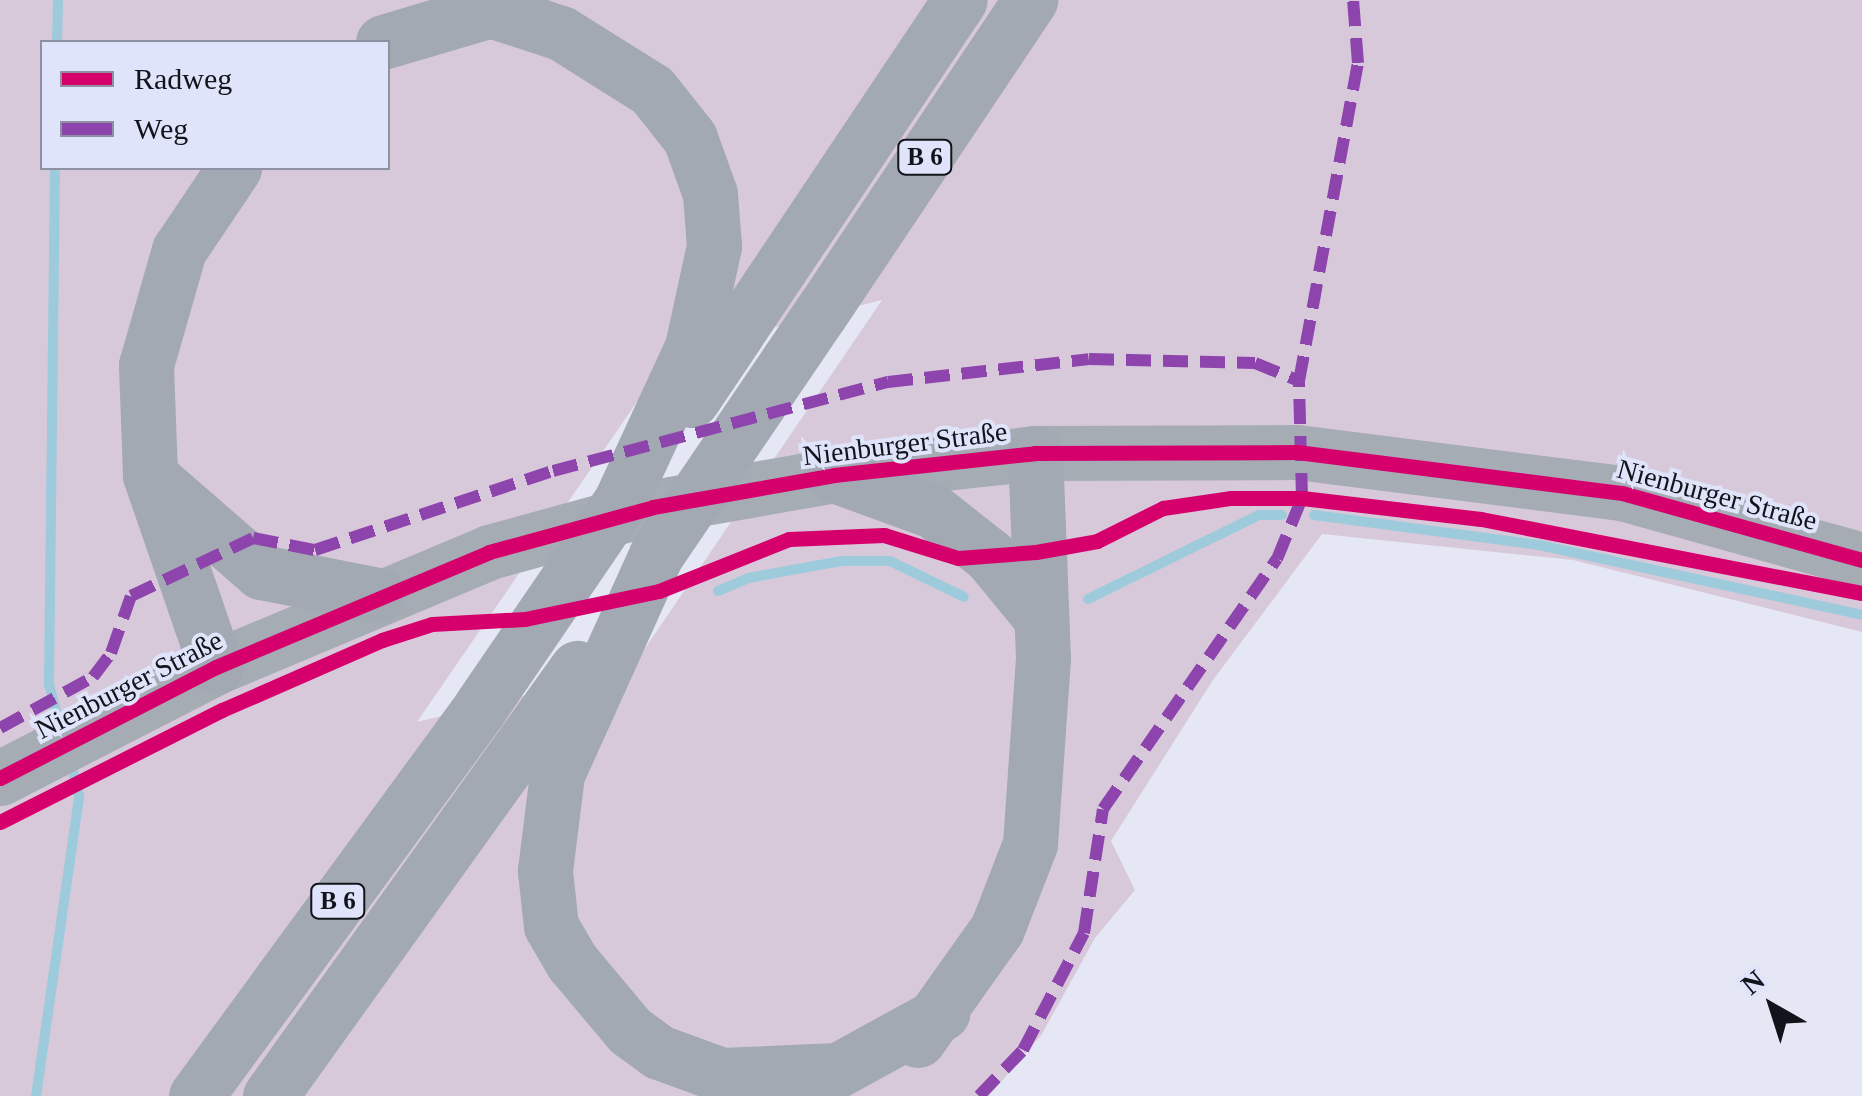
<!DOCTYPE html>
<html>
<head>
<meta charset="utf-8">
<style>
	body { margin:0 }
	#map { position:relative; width:1862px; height:1096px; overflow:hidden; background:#e5e8f4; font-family:Georgia,serif }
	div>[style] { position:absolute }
	.green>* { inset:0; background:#d8c9da }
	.stream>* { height:10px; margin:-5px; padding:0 5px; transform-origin:5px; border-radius:5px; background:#9dcbdc }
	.secondary>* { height:55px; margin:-27.5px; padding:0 27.5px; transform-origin:27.5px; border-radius:27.5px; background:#a5acb4 }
	.highway>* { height:55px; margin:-27.5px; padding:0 27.5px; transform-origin:27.5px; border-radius:27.5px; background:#a3a9b3 }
	.highway-bridge>* { height:55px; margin:-27.5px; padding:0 27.5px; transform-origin:27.5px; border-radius:27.5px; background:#a3a9b3 }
	.quiet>* { height:12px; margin-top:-6px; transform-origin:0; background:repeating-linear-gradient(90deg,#8e44ad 0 25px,transparent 0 37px) }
	.cycleway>* { height:15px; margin:-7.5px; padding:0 7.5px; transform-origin:7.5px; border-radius:7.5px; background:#d6006c }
	span { translate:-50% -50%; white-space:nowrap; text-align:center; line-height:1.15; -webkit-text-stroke:8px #dfe4fa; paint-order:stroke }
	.shield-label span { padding:2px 8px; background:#dfe4fa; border:2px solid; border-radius:8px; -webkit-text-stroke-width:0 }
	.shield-label { font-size:25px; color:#12141b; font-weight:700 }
	.street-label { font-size:28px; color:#12141b }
	.legend { position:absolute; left:40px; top:40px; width:350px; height:130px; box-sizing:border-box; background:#dfe4fa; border:2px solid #8d91a1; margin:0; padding:12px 18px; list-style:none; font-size:30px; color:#12141b }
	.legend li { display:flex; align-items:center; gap:20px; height:50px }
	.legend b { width:50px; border:2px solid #8d91a1 }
	.north { position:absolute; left:1722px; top:956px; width:100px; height:100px; -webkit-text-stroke:8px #dfe4fa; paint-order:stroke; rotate:321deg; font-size:28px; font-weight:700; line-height:40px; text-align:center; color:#12141b }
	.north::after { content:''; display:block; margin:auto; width:35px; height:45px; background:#12141b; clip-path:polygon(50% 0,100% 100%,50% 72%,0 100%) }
</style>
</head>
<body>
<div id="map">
	<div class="green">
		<div style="clip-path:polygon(evenodd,0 0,1862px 0,1862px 632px,1573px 560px,1322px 534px,1213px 680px,1111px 841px,1135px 890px,1095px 938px,1042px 1034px,989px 1096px,0 1096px,0 0,42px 42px,388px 42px,388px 168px,42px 168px,42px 42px,0 0,882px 300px,631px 669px,417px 722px,652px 380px,661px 356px,882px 300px)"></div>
	</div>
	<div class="stream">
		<div style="left:57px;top:42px;width:42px;rotate:-88.6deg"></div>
		<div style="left:55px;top:168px;width:516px;rotate:90.67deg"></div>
		<div style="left:49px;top:684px;width:48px;rotate:75.4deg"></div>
		<div style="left:1314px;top:515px;width:227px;rotate:7.6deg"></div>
		<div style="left:1539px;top:545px;width:330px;rotate:12.2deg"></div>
		<div style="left:718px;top:591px;width:33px;rotate:-23deg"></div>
		<div style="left:748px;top:578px;width:96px;rotate:-10.3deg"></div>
		<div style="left:842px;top:561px;width:48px"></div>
		<div style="left:890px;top:561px;width:82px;rotate:25.9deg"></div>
		<div style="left:1088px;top:599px;width:191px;rotate:-26.2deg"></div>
		<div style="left:1259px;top:515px;width:23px"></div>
		<div style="left:36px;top:1096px;width:303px;rotate:-81.8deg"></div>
		<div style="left:79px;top:796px;width:36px;rotate:-104deg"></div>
	</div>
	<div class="secondary">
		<div style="left:0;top:778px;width:243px;rotate:-27.2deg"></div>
		<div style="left:216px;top:667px;width:296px;rotate:-22.8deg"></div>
		<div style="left:489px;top:552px;width:170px;rotate:-15.3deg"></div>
		<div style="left:653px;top:507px;width:184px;rotate:-10deg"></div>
		<div style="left:834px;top:475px;width:202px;rotate:-6.2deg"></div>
		<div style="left:1035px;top:453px;width:262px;rotate:-0.2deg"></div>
		<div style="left:1297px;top:452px;width:328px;rotate:7.2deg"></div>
		<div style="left:1622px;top:493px;width:249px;rotate:15.6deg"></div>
	</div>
	<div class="highway">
		<div style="left:484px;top:8px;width:81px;rotate:18deg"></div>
		<div style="left:561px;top:33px;width:107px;rotate:32.1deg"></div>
		<div style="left:652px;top:90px;width:61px;rotate:51.6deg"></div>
		<div style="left:690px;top:138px;width:59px;rotate:70.3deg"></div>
		<div style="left:710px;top:194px;width:52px;rotate:85.6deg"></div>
		<div style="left:714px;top:246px;width:103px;rotate:102.3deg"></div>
		<div style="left:692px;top:347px;width:170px;rotate:114.8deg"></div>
		<div style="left:383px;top:42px;width:144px;rotate:-16.5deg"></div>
		<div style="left:820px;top:314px;width:378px;rotate:-56.2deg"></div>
		<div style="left:692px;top:400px;width:481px;rotate:-56.2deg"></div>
		<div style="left:834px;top:475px;width:105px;rotate:20deg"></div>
		<div style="left:933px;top:511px;width:73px;rotate:38.3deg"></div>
		<div style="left:990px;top:556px;width:80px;rotate:50.6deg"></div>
		<div style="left:155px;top:480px;width:140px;rotate:41deg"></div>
		<div style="left:261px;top:572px;width:119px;rotate:11.1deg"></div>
		<div style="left:656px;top:555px;width:240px;rotate:114.3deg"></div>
		<div style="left:557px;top:774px;width:98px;rotate:97.1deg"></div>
		<div style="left:545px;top:871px;width:55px;rotate:83.8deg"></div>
		<div style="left:551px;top:926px;width:42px;rotate:59.7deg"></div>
		<div style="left:572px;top:962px;width:90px;rotate:50deg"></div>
		<div style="left:630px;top:1031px;width:36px;rotate:36deg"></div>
		<div style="left:659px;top:1052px;width:67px;rotate:20.1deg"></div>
		<div style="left:722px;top:1075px;width:116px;rotate:-2.5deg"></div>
		<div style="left:838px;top:1070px;width:119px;rotate:-28.7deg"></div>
		<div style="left:216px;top:667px;width:203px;rotate:-109deg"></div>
		<div style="left:150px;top:475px;width:110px;rotate:-92.1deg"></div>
		<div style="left:146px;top:365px;width:120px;rotate:-74deg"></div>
		<div style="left:179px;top:250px;width:99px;rotate:-56.1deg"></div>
		<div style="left:918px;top:1040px;width:136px;rotate:-54.6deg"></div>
		<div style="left:997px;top:929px;width:91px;rotate:-68.8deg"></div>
		<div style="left:1030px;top:844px;width:186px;rotate:-86deg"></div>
		<div style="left:1043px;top:658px;width:205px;rotate:-92.2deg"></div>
		<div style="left:196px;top:1096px;width:483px;rotate:-53.8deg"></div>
		<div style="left:270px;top:1096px;width:527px;rotate:-54.35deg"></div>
	</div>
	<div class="highway-bridge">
		<div style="left:656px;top:555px;width:292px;rotate:-55.8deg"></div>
		<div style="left:481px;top:706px;width:248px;rotate:-55.7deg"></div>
	</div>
	<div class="quiet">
		<div style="left:0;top:728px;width:106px;rotate:-28.7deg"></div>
		<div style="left:93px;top:677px;width:30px;rotate:-53deg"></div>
		<div style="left:111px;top:653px;width:60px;rotate:-70.7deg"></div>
		<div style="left:131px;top:596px;width:135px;rotate:-25.4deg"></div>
		<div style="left:253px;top:538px;width:63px;rotate:11deg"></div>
		<div style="left:315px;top:550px;width:251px;rotate:-18.4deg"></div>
		<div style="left:553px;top:471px;width:347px;rotate:-14.9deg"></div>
		<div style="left:888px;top:382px;width:202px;rotate:-6.5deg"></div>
		<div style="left:1089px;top:359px;width:166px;rotate:1.4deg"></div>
		<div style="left:1255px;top:363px;width:48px;rotate:22.2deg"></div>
		<div style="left:979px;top:1096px;width:64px;rotate:-46.3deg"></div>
		<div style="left:1023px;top:1050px;width:132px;rotate:-62.5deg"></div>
		<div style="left:1084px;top:933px;width:125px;rotate:-81.3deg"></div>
		<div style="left:1103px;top:809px;width:305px;rotate:-55.2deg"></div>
		<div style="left:1277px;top:559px;width:66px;rotate:-67.7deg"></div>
		<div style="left:1302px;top:498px;width:117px;rotate:-91.5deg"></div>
		<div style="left:1299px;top:381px;width:323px;rotate:-79.5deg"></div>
		<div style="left:1358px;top:63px;width:63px;rotate:-94.5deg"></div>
	</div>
	<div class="cycleway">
		<div style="left:0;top:778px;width:243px;rotate:-27.2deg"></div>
		<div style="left:216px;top:667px;width:296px;rotate:-22.8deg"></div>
		<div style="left:489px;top:552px;width:170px;rotate:-15.3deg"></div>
		<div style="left:653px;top:507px;width:184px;rotate:-10deg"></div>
		<div style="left:834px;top:475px;width:202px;rotate:-6.2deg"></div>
		<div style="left:1035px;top:453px;width:262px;rotate:-0.2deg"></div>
		<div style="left:1297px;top:452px;width:328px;rotate:7.2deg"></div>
		<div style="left:1622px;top:493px;width:249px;rotate:15.6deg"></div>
		<div style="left:0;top:822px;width:249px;rotate:-26.8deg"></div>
		<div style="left:222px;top:710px;width:175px;rotate:-23.6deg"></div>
		<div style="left:382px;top:640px;width:52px;rotate:-17.7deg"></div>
		<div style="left:432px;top:624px;width:93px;rotate:-3.1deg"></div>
		<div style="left:525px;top:619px;width:137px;rotate:-11.8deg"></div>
		<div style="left:659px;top:591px;width:140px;rotate:-21.8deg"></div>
		<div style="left:789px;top:539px;width:95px;rotate:-2.4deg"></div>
		<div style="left:884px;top:535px;width:77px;rotate:17.3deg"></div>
		<div style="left:958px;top:558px;width:78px;rotate:-4.4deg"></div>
		<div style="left:1036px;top:552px;width:62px;rotate:-10.2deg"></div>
		<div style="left:1097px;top:541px;width:74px;rotate:-26.6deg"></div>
		<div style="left:1163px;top:508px;width:69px;rotate:-8.4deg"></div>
		<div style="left:1231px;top:498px;width:71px"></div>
		<div style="left:1302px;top:498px;width:180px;rotate:6.7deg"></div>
		<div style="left:1481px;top:519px;width:388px;rotate:11deg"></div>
	</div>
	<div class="shield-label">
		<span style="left:925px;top:157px">B 6</span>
		<span style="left:338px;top:901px">B 6</span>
	</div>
	<div class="street-label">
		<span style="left:905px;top:444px;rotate:-7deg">Nienburger Straße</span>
		<span style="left:1717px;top:495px;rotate:15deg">Nienburger Straße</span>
		<span style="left:129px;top:685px;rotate:-27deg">Nienburger Straße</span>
	</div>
	<ul class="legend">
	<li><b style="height:12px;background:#d6006c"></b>Radweg</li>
	<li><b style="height:12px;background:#8e44ad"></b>Weg</li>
	</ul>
	<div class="north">N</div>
</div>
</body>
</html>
